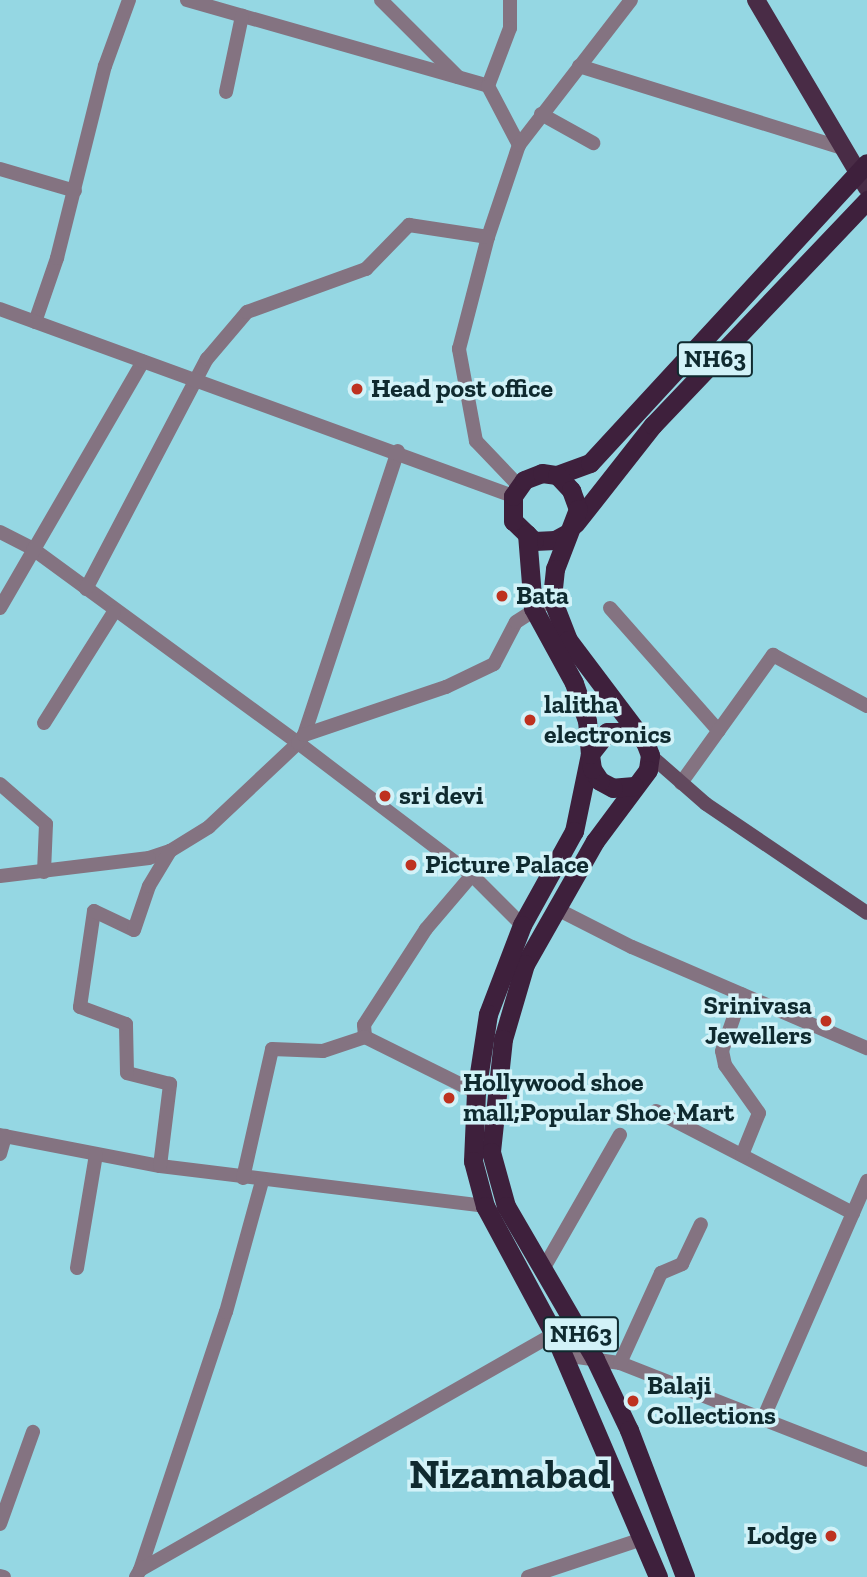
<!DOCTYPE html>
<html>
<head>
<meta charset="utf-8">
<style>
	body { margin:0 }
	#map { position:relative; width:867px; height:1577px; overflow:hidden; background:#95d7e3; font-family:"Zilla Slab",serif }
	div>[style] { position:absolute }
	.minor>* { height:14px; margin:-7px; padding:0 7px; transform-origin:7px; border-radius:7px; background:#847381 }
	.tertiary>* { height:14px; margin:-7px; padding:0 7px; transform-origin:7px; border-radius:7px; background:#847381 }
	.secondary>* { height:14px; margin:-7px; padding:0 7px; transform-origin:7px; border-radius:7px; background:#62495e }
	.primary>* { height:18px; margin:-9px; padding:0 9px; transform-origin:9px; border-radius:9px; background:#492c46 }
	.trunk>* { height:19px; margin:-9.5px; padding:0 9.5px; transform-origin:9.5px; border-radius:9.5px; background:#3e203c }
	.dots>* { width:19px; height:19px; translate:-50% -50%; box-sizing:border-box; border:4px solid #d2f2f8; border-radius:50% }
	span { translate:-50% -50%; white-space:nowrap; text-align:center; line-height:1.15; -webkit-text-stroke:7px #d2f2f8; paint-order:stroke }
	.shield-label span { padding:2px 5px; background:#d2f2f8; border:2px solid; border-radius:5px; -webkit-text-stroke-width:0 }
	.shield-label { font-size:24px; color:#0f2a2f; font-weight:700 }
	.poi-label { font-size:26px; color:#0f2a2f; font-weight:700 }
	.left { translate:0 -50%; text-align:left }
	.right { translate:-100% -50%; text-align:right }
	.town-label { font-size:40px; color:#0f2a2f; font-weight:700 }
</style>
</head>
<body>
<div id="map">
	<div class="minor">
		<div style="left:187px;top:0;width:313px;rotate:15.9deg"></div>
		<div style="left:381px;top:0;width:109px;rotate:45deg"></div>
		<div style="left:510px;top:0;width:28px;rotate:90deg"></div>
		<div style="left:510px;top:28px;width:62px;rotate:110.8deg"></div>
		<div style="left:488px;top:86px;width:67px;rotate:62.3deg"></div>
		<div style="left:579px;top:66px;width:276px;rotate:17.3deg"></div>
		<div style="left:226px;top:92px;width:78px;rotate:-78.1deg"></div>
		<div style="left:541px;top:114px;width:60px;rotate:29.1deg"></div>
		<div style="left:0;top:169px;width:78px;rotate:16.3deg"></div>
		<div style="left:35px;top:322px;width:68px;rotate:-71deg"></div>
		<div style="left:57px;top:258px;width:198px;rotate:-76deg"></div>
		<div style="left:105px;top:66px;width:70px;rotate:-70deg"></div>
		<div style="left:518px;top:485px;width:61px;rotate:-133.7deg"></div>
		<div style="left:476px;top:441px;width:94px;rotate:-100.5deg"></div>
		<div style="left:459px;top:349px;width:116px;rotate:-75.5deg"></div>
		<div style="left:488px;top:237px;width:97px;rotate:-71.4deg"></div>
		<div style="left:519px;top:145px;width:183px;rotate:-52.3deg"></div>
		<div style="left:0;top:532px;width:37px;rotate:27deg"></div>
		<div style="left:33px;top:549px;width:328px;rotate:36.2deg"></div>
		<div style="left:298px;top:743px;width:122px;rotate:136.7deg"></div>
		<div style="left:209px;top:827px;width:46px;rotate:148.4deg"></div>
		<div style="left:170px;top:851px;width:22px;rotate:162deg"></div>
		<div style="left:149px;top:858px;width:150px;rotate:173.1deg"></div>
		<div style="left:86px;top:589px;width:260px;rotate:-62.3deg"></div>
		<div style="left:207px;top:359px;width:62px;rotate:-49.6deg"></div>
		<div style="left:247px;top:312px;width:127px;rotate:-19.9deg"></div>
		<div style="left:366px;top:269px;width:62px;rotate:-45.7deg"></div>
		<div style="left:409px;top:225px;width:80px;rotate:8.6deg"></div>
		<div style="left:0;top:608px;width:285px;rotate:-59.9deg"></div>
		<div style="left:610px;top:608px;width:164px;rotate:48.5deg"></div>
		<div style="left:44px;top:723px;width:131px;rotate:-57.8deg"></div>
		<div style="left:304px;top:735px;width:299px;rotate:-71.7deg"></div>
		<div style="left:681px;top:783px;width:158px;rotate:-54.3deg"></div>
		<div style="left:773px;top:655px;width:107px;rotate:28.5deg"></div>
		<div style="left:0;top:784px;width:61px;rotate:41deg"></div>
		<div style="left:46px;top:824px;width:48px;rotate:92.4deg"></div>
		<div style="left:472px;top:875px;width:71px;rotate:130.4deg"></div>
		<div style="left:426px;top:929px;width:114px;rotate:122.9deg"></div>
		<div style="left:364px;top:1025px;width:12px;rotate:85deg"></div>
		<div style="left:365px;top:1037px;width:124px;rotate:26.4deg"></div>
		<div style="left:555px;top:908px;width:86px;rotate:26.9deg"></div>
		<div style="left:632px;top:947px;width:256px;rotate:23.3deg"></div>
		<div style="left:522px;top:925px;width:71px;rotate:-135deg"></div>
		<div style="left:472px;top:875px;width:218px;rotate:-142.8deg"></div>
		<div style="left:298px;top:743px;width:10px;rotate:-53deg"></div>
		<div style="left:304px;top:735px;width:150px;rotate:-18.7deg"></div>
		<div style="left:446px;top:687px;width:53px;rotate:-25.6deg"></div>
		<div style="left:494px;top:664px;width:47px;rotate:-62.4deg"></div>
		<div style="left:516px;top:622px;width:43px;rotate:-32.6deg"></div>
		<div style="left:656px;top:1111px;width:222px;rotate:27.4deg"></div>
		<div style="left:0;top:1135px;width:163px;rotate:11deg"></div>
		<div style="left:160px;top:1166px;width:327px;rotate:7deg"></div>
		<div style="left:0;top:1154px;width:19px;rotate:-74deg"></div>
		<div style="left:742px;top:1155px;width:45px;rotate:-68deg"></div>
		<div style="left:759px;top:1113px;width:59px;rotate:-125.3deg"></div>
		<div style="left:725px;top:1065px;width:14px;rotate:-102deg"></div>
		<div style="left:722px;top:1051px;width:60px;rotate:-70.7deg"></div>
		<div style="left:160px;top:1166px;width:83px;rotate:-83deg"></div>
		<div style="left:170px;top:1084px;width:44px;rotate:-165.7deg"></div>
		<div style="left:127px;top:1073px;width:49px;rotate:-91.2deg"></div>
		<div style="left:126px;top:1024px;width:49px;rotate:-159.7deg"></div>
		<div style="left:80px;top:1007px;width:97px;rotate:-81.7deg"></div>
		<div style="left:94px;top:911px;width:44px;rotate:25.4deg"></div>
		<div style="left:134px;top:930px;width:46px;rotate:-71.2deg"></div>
		<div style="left:149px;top:886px;width:41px;rotate:-59deg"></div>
		<div style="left:243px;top:1178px;width:132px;rotate:-77.3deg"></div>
		<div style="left:272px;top:1049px;width:51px;rotate:2.2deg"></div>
		<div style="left:323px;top:1051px;width:44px;rotate:-18.4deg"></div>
		<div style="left:77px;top:1268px;width:115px;rotate:-80.5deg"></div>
		<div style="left:542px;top:1271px;width:157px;rotate:-60.2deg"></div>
		<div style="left:563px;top:1355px;width:58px;rotate:8deg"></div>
		<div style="left:620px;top:1363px;width:265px;rotate:21.4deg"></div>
		<div style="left:620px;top:1363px;width:99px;rotate:-65.5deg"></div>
		<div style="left:661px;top:1273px;width:23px;rotate:-23deg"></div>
		<div style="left:682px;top:1264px;width:44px;rotate:-64.6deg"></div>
		<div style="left:763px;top:1419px;width:260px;rotate:-66.4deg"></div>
		<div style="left:0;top:1524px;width:98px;rotate:-70.3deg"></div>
		<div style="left:140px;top:1570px;width:272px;rotate:-71.6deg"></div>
		<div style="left:226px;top:1312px;width:136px;rotate:-74.6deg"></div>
		<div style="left:0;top:1576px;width:4px;rotate:14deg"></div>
		<div style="left:528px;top:1577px;width:120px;rotate:-18.4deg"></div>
	</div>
	<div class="tertiary">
		<div style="left:0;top:309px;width:546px;rotate:20.03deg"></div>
		<div style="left:136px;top:1577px;width:8px;rotate:-60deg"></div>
		<div style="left:140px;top:1570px;width:500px;rotate:-29.7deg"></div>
	</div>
	<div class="secondary">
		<div style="left:650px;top:755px;width:74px;rotate:41.2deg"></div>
		<div style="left:706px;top:804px;width:194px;rotate:34.1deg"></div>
	</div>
	<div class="primary">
		<div style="left:756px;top:0;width:218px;rotate:59.4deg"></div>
	</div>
	<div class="trunk">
		<div style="left:557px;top:475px;width:35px;rotate:-20deg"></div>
		<div style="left:590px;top:463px;width:408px;rotate:-47.3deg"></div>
		<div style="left:575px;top:524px;width:126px;rotate:-51.8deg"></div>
		<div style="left:653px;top:425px;width:311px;rotate:-46.4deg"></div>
		<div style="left:568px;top:533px;width:15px;rotate:152deg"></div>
		<div style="left:555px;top:540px;width:21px;rotate:177deg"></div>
		<div style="left:534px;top:541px;width:29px;rotate:-136deg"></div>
		<div style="left:513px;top:521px;width:25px;rotate:-90deg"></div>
		<div style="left:513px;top:496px;width:19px;rotate:-55deg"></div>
		<div style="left:524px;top:480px;width:19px;rotate:-21deg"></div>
		<div style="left:542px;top:473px;width:15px;rotate:8deg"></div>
		<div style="left:557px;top:475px;width:21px;rotate:47deg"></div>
		<div style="left:571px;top:490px;width:20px;rotate:70deg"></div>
		<div style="left:578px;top:509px;width:64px;rotate:111deg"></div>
		<div style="left:555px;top:569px;width:30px;rotate:96deg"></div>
		<div style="left:552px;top:599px;width:44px;rotate:68.7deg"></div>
		<div style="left:568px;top:640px;width:128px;rotate:53deg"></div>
		<div style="left:645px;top:742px;width:14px;rotate:69deg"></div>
		<div style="left:650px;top:755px;width:15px;rotate:98deg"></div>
		<div style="left:648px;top:770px;width:89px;rotate:126.7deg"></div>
		<div style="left:595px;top:841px;width:142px;rotate:119.6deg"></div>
		<div style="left:525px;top:964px;width:78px;rotate:106.3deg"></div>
		<div style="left:503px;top:1039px;width:114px;rotate:96.1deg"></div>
		<div style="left:491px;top:1152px;width:56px;rotate:74.5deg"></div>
		<div style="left:506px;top:1206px;width:177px;rotate:59.8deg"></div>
		<div style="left:595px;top:1359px;width:79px;rotate:64.4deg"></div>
		<div style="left:629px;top:1430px;width:157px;rotate:69.1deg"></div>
		<div style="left:527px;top:534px;width:74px;rotate:85.4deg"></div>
		<div style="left:533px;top:608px;width:85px;rotate:61.3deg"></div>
		<div style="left:574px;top:683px;width:39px;rotate:71deg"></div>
		<div style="left:587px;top:720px;width:34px;rotate:85deg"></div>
		<div style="left:590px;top:754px;width:79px;rotate:101.7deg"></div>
		<div style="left:574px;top:831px;width:107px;rotate:119deg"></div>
		<div style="left:522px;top:925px;width:95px;rotate:110.9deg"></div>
		<div style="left:488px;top:1014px;width:79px;rotate:98.7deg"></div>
		<div style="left:476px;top:1092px;width:69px;rotate:92.5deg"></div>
		<div style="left:473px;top:1161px;width:47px;rotate:75.1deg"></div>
		<div style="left:485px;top:1206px;width:145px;rotate:61.7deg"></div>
		<div style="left:554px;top:1334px;width:264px;rotate:66.8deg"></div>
		<div style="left:634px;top:786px;width:21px;rotate:175deg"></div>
		<div style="left:613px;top:788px;width:15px;rotate:-152deg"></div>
		<div style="left:600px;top:781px;width:14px;rotate:-124deg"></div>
		<div style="left:592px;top:769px;width:15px;rotate:-98deg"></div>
		<div style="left:590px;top:754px;width:28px;rotate:-52deg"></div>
		<div style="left:607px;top:732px;width:28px"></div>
	</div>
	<div class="dots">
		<div style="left:357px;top:389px;background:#be3220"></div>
		<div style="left:502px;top:596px;background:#be3220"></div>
		<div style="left:530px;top:720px;background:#be3220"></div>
		<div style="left:385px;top:796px;background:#be3220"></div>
		<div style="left:411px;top:865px;background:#be3220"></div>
		<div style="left:826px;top:1021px;background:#be3220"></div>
		<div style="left:449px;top:1098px;background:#be3220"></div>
		<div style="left:633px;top:1401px;background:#be3220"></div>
		<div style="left:831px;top:1536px;background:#be3220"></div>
	</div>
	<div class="shield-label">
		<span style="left:715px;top:359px">NH63</span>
		<span style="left:581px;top:1334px">NH63</span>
	</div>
	<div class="poi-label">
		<span class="left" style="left:371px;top:389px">Head post office</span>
		<span class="left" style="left:516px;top:596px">Bata</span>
		<span class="left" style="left:544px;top:720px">lalitha<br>electronics</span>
		<span class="left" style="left:399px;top:796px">sri devi</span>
		<span class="left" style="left:425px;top:865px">Picture Palace</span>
		<span class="right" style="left:812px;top:1021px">Srinivasa<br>Jewellers</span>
		<span class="left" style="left:463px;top:1098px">Hollywood shoe<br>mall;Popular Shoe Mart</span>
		<span class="left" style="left:647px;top:1401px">Balaji<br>Collections</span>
		<span class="right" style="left:817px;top:1536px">Lodge</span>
	</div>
	<div class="town-label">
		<span style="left:510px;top:1474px">Nizamabad</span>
	</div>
</div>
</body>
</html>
